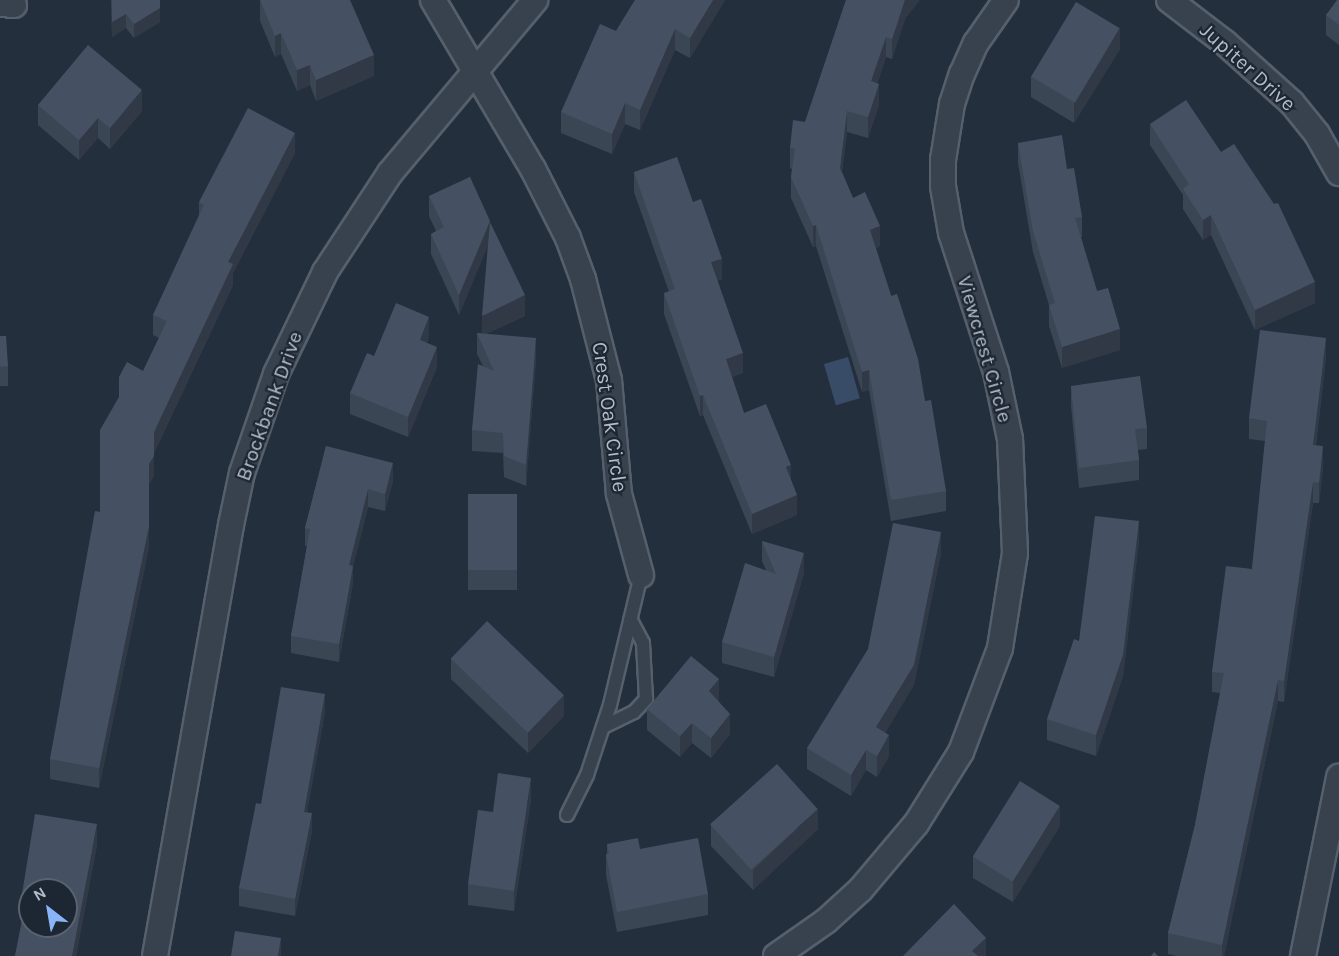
<!DOCTYPE html>
<html>
<head>
<meta charset="utf-8">
<style>
	body { margin:0 }
	#map { position:relative; width:1339px; height:956px; overflow:hidden; background:#242f3e; font-family:Karla,sans-serif }
	div>[style] { position:absolute }
	.water>* { inset:0; background:#394c67; transform-origin:0 0 }
	.roads { filter:drop-shadow(2px 0 #565f6c) drop-shadow(-2px 0 #565f6c) drop-shadow(0 2px #565f6c) drop-shadow(0 -2px #565f6c) }
	.service>* { height:12px; margin:-6px; padding:0 6px; transform-origin:6px; border-radius:6px; background:#38414e }
	.minor>* { height:24px; margin:-12px; padding:0 12px; transform-origin:12px; border-radius:12px; background:#38414e }
	.wall>* { inset:0; background:#3b4654; transform-origin:0 0 }
	.shaded-wall>* { inset:0; background:#303945; transform-origin:0 0 }
	.building>* { inset:0; background:#455162; transform-origin:0 0 }
	span { translate:-50% -50%; white-space:nowrap; text-align:center; line-height:1.15; -webkit-text-stroke:4.5px #1d2633; paint-order:stroke }
	.street-label { font-size:21px; color:#b4bcc9 }
	.north { position:absolute; left:18px; top:878px; width:60px; height:60px; box-sizing:border-box; background:#1d2633; border:2px solid #59626f; border-radius:50%; rotate:329deg; font-size:16px; font-weight:700; line-height:24px; text-align:center; color:#b4bcc9 }
	.north::after { content:''; display:block; margin:auto; width:21px; height:27px; background:#8ab4f8; clip-path:polygon(50% 0,100% 100%,50% 72%,0 100%) }
</style>
</head>
<body>
<div id="map">
	<div class="water">
		<div style="left:848px;top:357px;width:43px;height:25px;rotate:74deg"></div>
	</div>
	<div class="roads">
		<div class="service">
			<div style="left:603px;top:727px;width:34px;rotate:-26deg"></div>
			<div style="left:634px;top:712px;width:18px;rotate:-47deg"></div>
			<div style="left:646px;top:699px;width:56px;rotate:-93.1deg"></div>
			<div style="left:643px;top:643px;width:27px;rotate:-118deg"></div>
			<div style="left:567px;top:815px;width:45px;rotate:-63.4deg"></div>
			<div style="left:587px;top:775px;width:74px;rotate:-71.8deg"></div>
			<div style="left:610px;top:705px;width:134px;rotate:-76.6deg"></div>
		</div>
		<div class="minor">
			<div style="left:433px;top:0;width:196px;rotate:59.4deg"></div>
			<div style="left:533px;top:169px;width:77px;rotate:63.1deg"></div>
			<div style="left:568px;top:238px;width:44px;rotate:69.9deg"></div>
			<div style="left:583px;top:279px;width:104px;rotate:75.6deg"></div>
			<div style="left:609px;top:380px;width:114px;rotate:85deg"></div>
			<div style="left:619px;top:494px;width:84px;rotate:74.8deg"></div>
			<div style="left:1169px;top:0;width:69px;rotate:37.4deg"></div>
			<div style="left:1224px;top:42px;width:91px;rotate:41.9deg"></div>
			<div style="left:1292px;top:103px;width:40px;rotate:51deg"></div>
			<div style="left:1317px;top:134px;width:45px;rotate:60.6deg"></div>
			<div style="left:0;top:4px;width:14px;rotate:4deg"></div>
			<div style="left:155px;top:956px;width:438px;rotate:-80deg"></div>
			<div style="left:231px;top:525px;width:53px;rotate:-78.1deg"></div>
			<div style="left:242px;top:473px;width:105px;rotate:-71deg"></div>
			<div style="left:276px;top:374px;width:113px;rotate:-64.3deg"></div>
			<div style="left:325px;top:272px;width:118px;rotate:-56.7deg"></div>
			<div style="left:390px;top:173px;width:226px;rotate:-50deg"></div>
			<div style="left:776px;top:956px;width:61px;rotate:-35deg"></div>
			<div style="left:826px;top:921px;width:47px;rotate:-42.4deg"></div>
			<div style="left:861px;top:889px;width:85px;rotate:-49.8deg"></div>
			<div style="left:916px;top:824px;width:85px;rotate:-58deg"></div>
			<div style="left:961px;top:752px;width:111px;rotate:-69.4deg"></div>
			<div style="left:1000px;top:648px;width:96px;rotate:-81deg"></div>
			<div style="left:1015px;top:553px;width:114px;rotate:-92.5deg"></div>
			<div style="left:1010px;top:439px;width:68px;rotate:-101.8deg"></div>
			<div style="left:996px;top:372px;width:146px;rotate:-107.9deg"></div>
			<div style="left:951px;top:233px;width:48px;rotate:-99.7deg"></div>
			<div style="left:943px;top:186px;width:26px;rotate:-90deg"></div>
			<div style="left:943px;top:160px;width:57px;rotate:-80.9deg"></div>
			<div style="left:952px;top:104px;width:32px;rotate:-72deg"></div>
			<div style="left:962px;top:74px;width:34px;rotate:-66deg"></div>
			<div style="left:976px;top:43px;width:52px;rotate:-55.1deg"></div>
			<div style="left:1303px;top:956px;width:183px;rotate:-78.6deg"></div>
		</div>
	</div>
	<div class="wall">
		<div style="clip-path:polygon(111px 0,160px 0,160px 22px,134px 38px,126px 28px,112px 37px)"></div>
		<div style="clip-path:polygon(260px 0,374px 76px,316px 101px,310px 85px,297px 91px,281px 54px,275px 57px,260px 21px)"></div>
		<div style="clip-path:polygon(635px 0,725px 0,690px 58px,675px 50px,640px 130px,625px 124px,612px 154px,561px 133px,561px 112px,616px 31px)"></div>
		<div style="clip-path:polygon(846px 0,905px 19px,892px 59px,886px 57px,877px 84px,879px 105px,868px 138px,847px 132px,842px 172px,853px 198px,880px 246px,876px 248px,925px 401px,946px 491px,946px 511px,891px 521px,869px 390px,862px 392px,816px 246px,813px 247px,791px 198px,791px 177px,792px 169px,790px 168px,790px 148px,805px 122px)"></div>
		<div style="clip-path:polygon(1339px 0,1339px 45px,1326px 35px,1326px 15px)"></div>
		<div style="clip-path:polygon(1120px 49px,1074px 123px,1031px 97px,1031px 76px)"></div>
		<div style="clip-path:polygon(38px 105px,142px 111px,110px 149px,98px 138px,79px 160px,38px 125px)"></div>
		<div style="clip-path:polygon(1150px 124px,1315px 303px,1255px 330px,1211px 235px,1203px 240px,1183px 209px,1183px 195px,1150px 145px)"></div>
		<div style="clip-path:polygon(1018px 143px,1067px 169px,1082px 217px,1082px 237px,1081px 237px,1097px 291px,1120px 350px,1062px 368px,1049px 326px,1049px 305px,1033px 252px,1018px 163px)"></div>
		<div style="clip-path:polygon(295px 153px,233px 273px,233px 285px,154px 453px,154px 476px,149px 484px,149px 547px,99px 788px,50px 779px,50px 759px,100px 512px,143px 371px,159px 338px,153px 335px,153px 315px,199px 215px,199px 202px)"></div>
		<div style="clip-path:polygon(634px 172px,693px 202px,722px 279px,717px 281px,743px 373px,732px 377px,744px 413px,791px 480px,797px 515px,752px 534px,703px 415px,700px 416px,664px 314px,664px 293px,669px 292px,634px 192px)"></div>
		<div style="clip-path:polygon(470px 177px,525px 316px,486px 334px,536px 358px,526px 486px,504px 477px,503px 453px,472px 451px,472px 430px,483px 366px,477px 354px,477px 333px,482px 334px,488px 245px,459px 315px,431px 254px,431px 234px,436px 231px,429px 216px,429px 196px)"></div>
		<div style="clip-path:polygon(0 336px,8px 366px,8px 386px,0 386px)"></div>
		<div style="clip-path:polygon(429px 337px,427px 343px,437px 367px,408px 437px,350px 414px,350px 393px,374px 356px)"></div>
		<div style="clip-path:polygon(1326px 358px,1316px 445px,1323px 467px,1319px 503px,1313px 503px,1284px 702px,1278px 701px,1224px 956px,1177px 956px,1168px 954px,1168px 933px,1195px 825px,1220px 693px,1212px 692px,1212px 672px,1252px 569px,1265px 441px,1249px 439px,1249px 418px)"></div>
		<div style="clip-path:polygon(1071px 386px,1147px 428px,1147px 449px,1138px 450px,1139px 460px,1139px 480px,1079px 488px,1071px 406px)"></div>
		<div style="clip-path:polygon(326px 446px,393px 481px,385px 511px,368px 507px,353px 566px,353px 583px,339px 662px,291px 653px,291px 636px,307px 546px,305px 546px,305px 528px)"></div>
		<div style="left:517px;top:494px;width:96px;height:49px;rotate:90deg"></div>
		<div style="clip-path:polygon(762px 541px,804px 573px,774px 677px,722px 663px,722px 642px,766px 570px,762px 561px)"></div>
		<div style="clip-path:polygon(1139px 541px,1123px 676px,1096px 756px,1047px 740px,1047px 719px,1079px 641px)"></div>
		<div style="clip-path:polygon(941px 553px,914px 685px,885px 733px,889px 756px,877px 777px,866px 770px,851px 796px,807px 769px,807px 748px)"></div>
		<div style="clip-path:polygon(451px 658px,564px 716px,528px 753px,451px 679px)"></div>
		<div style="clip-path:polygon(719px 700px,718px 701px,730px 734px,711px 758px,692px 743px,680px 757px,647px 730px,647px 709px)"></div>
		<div style="clip-path:polygon(325px 712px,307px 812px,312px 831px,295px 916px,239px 906px,239px 888px,261px 804px)"></div>
		<div style="clip-path:polygon(531px 799px,514px 911px,468px 905px,468px 884px)"></div>
		<div style="clip-path:polygon(711px 825px,818px 829px,753px 890px,711px 846px)"></div>
		<div style="clip-path:polygon(1060px 826px,1013px 902px,973px 878px,973px 857px)"></div>
		<div style="clip-path:polygon(607px 844px,640px 849px,708px 894px,708px 915px,617px 932px,606px 875px,606px 854px,607px 854px)"></div>
		<div style="clip-path:polygon(97px 845px,76px 956px,15px 956px,23px 915px,22px 914px,22px 894px)"></div>
	</div>
	<div class="shaded-wall">
		<div style="clip-path:polygon(713px 0,725px 0,690px 58px,690px 38px)"></div>
		<div style="clip-path:polygon(905px 0,920px 0,905px 19px,892px 59px,892px 39px)"></div>
		<div style="clip-path:polygon(160px 8px,160px 22px,134px 38px,134px 24px)"></div>
		<div style="clip-path:polygon(126px 14px,126px 28px,112px 37px,112px 22px)"></div>
		<div style="clip-path:polygon(1120px 28px,1120px 49px,1074px 123px,1074px 102px)"></div>
		<div style="clip-path:polygon(675px 29px,675px 50px,640px 130px,640px 110px)"></div>
		<div style="clip-path:polygon(281px 33px,281px 54px,275px 57px,275px 36px)"></div>
		<div style="clip-path:polygon(886px 37px,886px 57px,871px 102px,871px 81px)"></div>
		<div style="clip-path:polygon(374px 55px,374px 76px,316px 101px,316px 80px)"></div>
		<div style="clip-path:polygon(310px 65px,310px 85px,297px 91px,297px 70px)"></div>
		<div style="clip-path:polygon(879px 84px,879px 105px,868px 138px,868px 117px)"></div>
		<div style="clip-path:polygon(142px 90px,142px 111px,110px 149px,110px 128px)"></div>
		<div style="clip-path:polygon(625px 103px,625px 124px,612px 154px,612px 134px)"></div>
		<div style="clip-path:polygon(847px 111px,847px 132px,840px 188px,840px 168px)"></div>
		<div style="clip-path:polygon(98px 118px,98px 138px,79px 160px,79px 140px)"></div>
		<div style="clip-path:polygon(295px 133px,295px 153px,233px 273px,233px 285px,154px 453px,154px 476px,149px 484px,149px 464px,154px 432px,228px 262px)"></div>
		<div style="clip-path:polygon(1211px 215px,1211px 235px,1203px 240px,1203px 220px)"></div>
		<div style="clip-path:polygon(490px 221px,490px 241px,459px 315px,459px 295px)"></div>
		<div style="left:816px;top:225px;width:21px;height:3px;rotate:90deg"></div>
		<div style="clip-path:polygon(880px 226px,880px 246px,870px 250px,870px 230px)"></div>
		<div style="clip-path:polygon(722px 259px,722px 279px,711px 283px,711px 262px)"></div>
		<div style="clip-path:polygon(1315px 282px,1315px 303px,1255px 330px,1255px 310px)"></div>
		<div style="clip-path:polygon(525px 295px,525px 316px,482px 336px,482px 316px)"></div>
		<div style="clip-path:polygon(429px 317px,429px 337px,420px 360px,420px 340px)"></div>
		<div style="clip-path:polygon(1120px 329px,1120px 350px,1062px 368px,1062px 347px)"></div>
		<div style="clip-path:polygon(536px 338px,536px 358px,526px 486px,526px 465px)"></div>
		<div style="clip-path:polygon(1326px 338px,1326px 358px,1313px 466px,1313px 445px)"></div>
		<div style="clip-path:polygon(437px 347px,437px 367px,408px 437px,408px 417px)"></div>
		<div style="clip-path:polygon(743px 353px,743px 373px,726px 379px,726px 359px)"></div>
		<div style="clip-path:polygon(869px 370px,869px 390px,862px 392px,862px 372px)"></div>
		<div style="left:703px;top:395px;width:20px;height:3px;rotate:90deg"></div>
		<div style="clip-path:polygon(1323px 446px,1323px 467px,1319px 503px,1319px 483px)"></div>
		<div style="clip-path:polygon(393px 463px,393px 481px,385px 511px,385px 494px)"></div>
		<div style="clip-path:polygon(791px 465px,791px 485px,786px 467px)"></div>
		<div style="clip-path:polygon(1313px 482px,1313px 503px,1284px 702px,1284px 681px)"></div>
		<div style="clip-path:polygon(368px 489px,368px 507px,349px 583px,349px 565px)"></div>
		<div style="clip-path:polygon(797px 495px,797px 515px,752px 534px,752px 514px)"></div>
		<div style="clip-path:polygon(1139px 521px,1139px 541px,1123px 676px,1096px 756px,1096px 735px)"></div>
		<div style="clip-path:polygon(149px 526px,149px 547px,99px 788px,99px 768px)"></div>
		<div style="clip-path:polygon(941px 532px,941px 553px,914px 685px,876px 748px,876px 727px)"></div>
		<div style="clip-path:polygon(804px 553px,804px 573px,774px 677px,774px 657px)"></div>
		<div style="clip-path:polygon(353px 566px,353px 583px,339px 662px,339px 644px)"></div>
		<div style="clip-path:polygon(719px 679px,719px 700px,709px 711px,709px 691px)"></div>
		<div style="clip-path:polygon(1278px 680px,1278px 701px,1224px 956px,1222px 956px,1222px 945px)"></div>
		<div style="clip-path:polygon(325px 694px,325px 712px,304px 830px,304px 812px)"></div>
		<div style="clip-path:polygon(564px 695px,564px 716px,528px 753px,528px 732px)"></div>
		<div style="clip-path:polygon(730px 714px,730px 734px,711px 758px,711px 738px)"></div>
		<div style="clip-path:polygon(692px 723px,692px 743px,680px 757px,680px 736px)"></div>
		<div style="clip-path:polygon(889px 735px,889px 756px,877px 777px,877px 756px)"></div>
		<div style="clip-path:polygon(866px 750px,866px 770px,851px 796px,851px 775px)"></div>
		<div style="clip-path:polygon(531px 778px,531px 799px,514px 911px,514px 891px)"></div>
		<div style="clip-path:polygon(1060px 806px,1060px 826px,1013px 902px,1013px 881px)"></div>
		<div style="clip-path:polygon(818px 809px,818px 829px,753px 890px,753px 870px)"></div>
		<div style="clip-path:polygon(312px 813px,312px 831px,295px 916px,295px 899px)"></div>
		<div style="clip-path:polygon(97px 824px,97px 845px,76px 956px,72px 956px)"></div>
		<div style="clip-path:polygon(281px 938px,281px 956px,278px 956px)"></div>
		<div style="clip-path:polygon(986px 938px,986px 956px,972px 956px,972px 951px)"></div>
	</div>
	<div class="building">
		<div style="clip-path:polygon(112px 0,160px 0,160px 8px,134px 24px,126px 14px,112px 22px)"></div>
		<div style="clip-path:polygon(260px 0,350px 0,374px 55px,316px 80px,310px 65px,297px 70px,281px 33px,275px 36px)"></div>
		<div style="clip-path:polygon(635px 0,713px 0,690px 38px,675px 29px,640px 110px,625px 103px,612px 134px,561px 112px,600px 24px,616px 31px)"></div>
		<div style="clip-path:polygon(846px 0,905px 0,892px 39px,886px 37px,871px 81px,879px 84px,868px 117px,847px 111px,840px 168px,853px 198px,865px 192px,880px 226px,870px 230px,891px 296px,897px 294px,918px 359px,925px 401px,931px 400px,946px 491px,891px 500px,869px 370px,862px 372px,816px 225px,813px 226px,791px 177px,795px 148px,790px 148px,793px 120px,805px 122px)"></div>
		<div style="clip-path:polygon(1337px 0,1339px 0,1339px 25px,1326px 15px)"></div>
		<div style="left:1076px;top:2px;width:51px;height:87px;rotate:31deg"></div>
		<div style="clip-path:polygon(88px 45px,142px 90px,110px 128px,98px 118px,79px 140px,38px 105px)"></div>
		<div style="clip-path:polygon(1186px 100px,1221px 152px,1234px 144px,1274px 204px,1278px 203px,1315px 282px,1255px 310px,1211px 215px,1203px 220px,1183px 189px,1189px 184px,1150px 124px)"></div>
		<div style="clip-path:polygon(248px 108px,295px 133px,228px 262px,233px 264px,154px 432px,154px 456px,149px 464px,149px 526px,99px 768px,50px 759px,95px 511px,100px 512px,100px 430px,119px 397px,119px 377px,127px 362px,143px 371px,167px 321px,153px 315px,204px 205px,199px 202px)"></div>
		<div style="clip-path:polygon(1062px 135px,1067px 169px,1074px 168px,1082px 217px,1075px 218px,1097px 291px,1108px 288px,1120px 329px,1062px 347px,1049px 305px,1055px 303px,1033px 231px,1018px 143px)"></div>
		<div style="clip-path:polygon(677px 157px,693px 202px,701px 199px,722px 259px,711px 262px,743px 353px,726px 359px,744px 413px,766px 404px,791px 465px,786px 467px,797px 495px,752px 514px,703px 395px,700px 396px,664px 293px,675px 289px,634px 172px)"></div>
		<div style="clip-path:polygon(470px 177px,490px 221px,459px 295px,431px 234px,444px 227px,429px 196px)"></div>
		<div style="clip-path:polygon(490px 222px,525px 295px,482px 316px)"></div>
		<div style="clip-path:polygon(396px 303px,429px 317px,420px 340px,437px 347px,408px 417px,350px 393px,367px 353px,374px 356px)"></div>
		<div style="clip-path:polygon(1260px 330px,1326px 338px,1313px 445px,1323px 446px,1319px 483px,1313px 482px,1284px 681px,1278px 680px,1222px 945px,1168px 933px,1195px 825px,1224px 673px,1212px 672px,1226px 566px,1252px 569px,1267px 421px,1249px 418px)"></div>
		<div style="clip-path:polygon(477px 333px,536px 338px,526px 465px,504px 456px,503px 433px,472px 430px,478px 364px,494px 371px)"></div>
		<div style="clip-path:polygon(0 336px,6px 336px,8px 366px,0 367px)"></div>
		<div style="clip-path:polygon(1140px 376px,1147px 428px,1135px 429px,1139px 460px,1079px 468px,1071px 386px)"></div>
		<div style="clip-path:polygon(326px 446px,393px 463px,385px 494px,368px 489px,349px 565px,353px 566px,339px 644px,291px 636px,310px 529px,305px 528px)"></div>
		<div style="left:517px;top:494px;width:76px;height:49px;rotate:90deg"></div>
		<div style="clip-path:polygon(1095px 516px,1139px 521px,1123px 655px,1096px 735px,1047px 719px,1074px 639px,1079px 641px)"></div>
		<div style="clip-path:polygon(893px 523px,941px 532px,914px 665px,876px 727px,889px 735px,877px 756px,866px 750px,851px 775px,807px 748px,868px 649px)"></div>
		<div style="clip-path:polygon(762px 541px,804px 553px,774px 657px,722px 642px,745px 563px,776px 574px)"></div>
		<div style="left:487px;top:621px;width:107px;height:52px;rotate:44deg"></div>
		<div style="clip-path:polygon(691px 656px,719px 679px,709px 691px,730px 714px,711px 738px,692px 723px,680px 736px,647px 709px)"></div>
		<div style="clip-path:polygon(281px 687px,325px 694px,304px 812px,312px 813px,295px 899px,239px 888px,256px 803px,261px 804px)"></div>
		<div style="left:777px;top:764px;width:61px;height:90px;rotate:48deg"></div>
		<div style="clip-path:polygon(498px 773px,531px 778px,514px 891px,468px 884px,478px 810px,493px 812px)"></div>
		<div style="left:1020px;top:781px;width:47px;height:89px;rotate:32deg"></div>
		<div style="clip-path:polygon(evenodd,35px 814px,97px 824px,72px 956px,15px 956px,27px 895px,22px 894px,35px 814px,30px 890px,66px 890px,66px 926px,30px 926px,30px 890px)"></div>
		<div style="clip-path:polygon(638px 838px,640px 849px,698px 838px,708px 894px,617px 912px,606px 854px,609px 854px,607px 844px)"></div>
		<div style="clip-path:polygon(954px 904px,986px 938px,972px 951px,978px 956px,903px 956px)"></div>
		<div style="clip-path:polygon(235px 931px,281px 938px,278px 956px,231px 956px)"></div>
		<div style="clip-path:polygon(1154px 952px,1158px 956px,1151px 956px)"></div>
	</div>
	<div class="street-label">
		<span style="left:1248px;top:67px;rotate:42deg">Jupiter Drive</span>
		<span style="left:985px;top:349px;rotate:74deg">Viewcrest Circle</span>
		<span style="left:269px;top:406px;rotate:-70deg">Brockbank Drive</span>
		<span style="left:610px;top:417px;rotate:82deg">Crest Oak Circle</span>
	</div>
	<div class="north">N</div>
</div>
</body>
</html>
